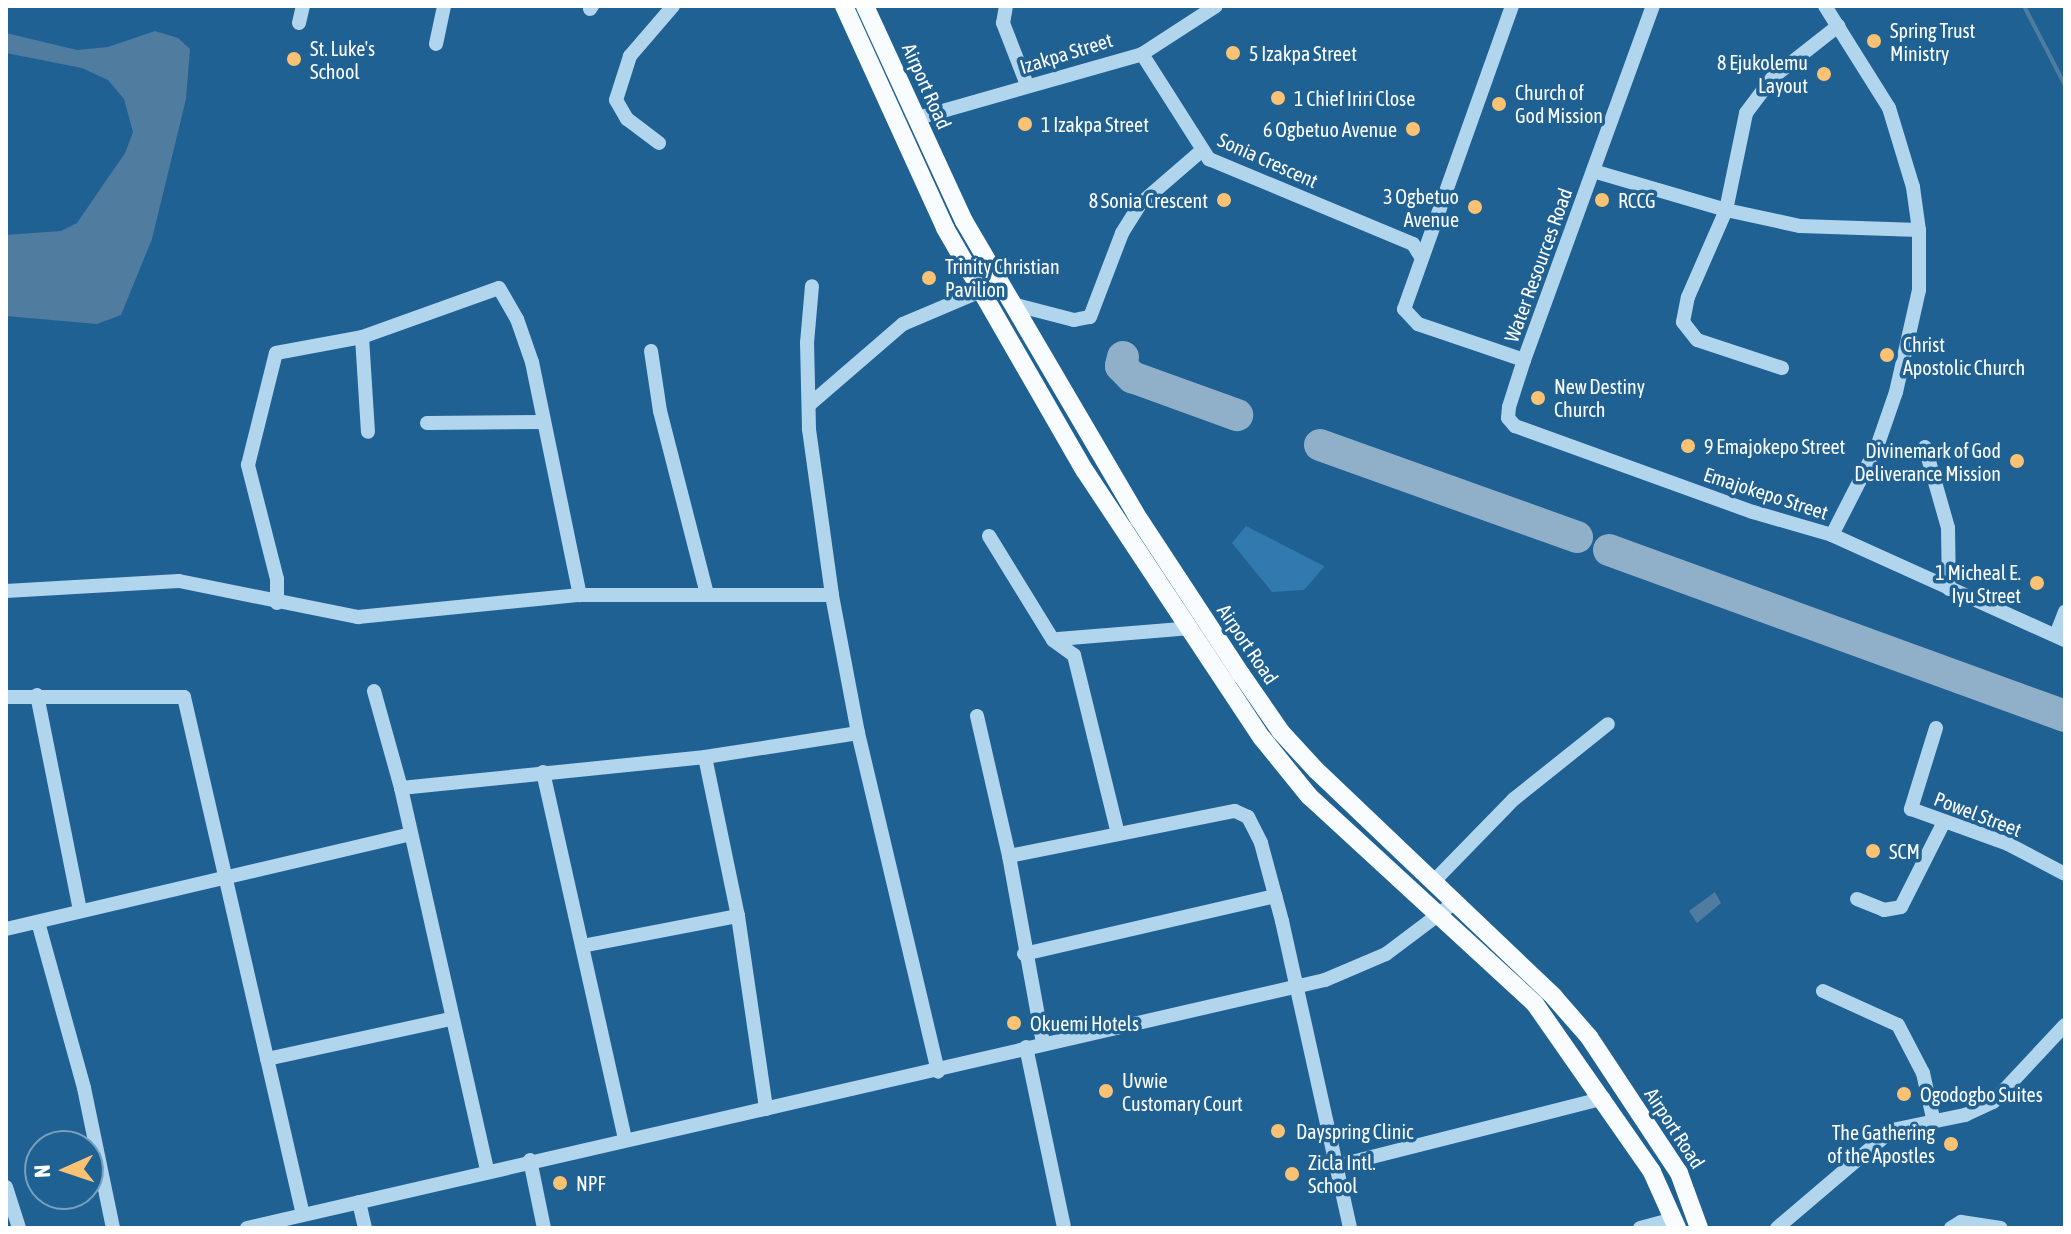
<!DOCTYPE html>
<html>
<head>
<meta charset="utf-8">
<style>
	body { margin:0 }
	#map { position:relative; width:2071px; height:1234px; overflow:hidden; background:#206193; font-family:"Asap Condensed",sans-serif }
	div>[style] { position:absolute }
	.green>* { inset:0; background:#307aaf }
	.water>* { inset:0; background:#4f7c9f }
	.stream>* { height:4px; margin:-2px; padding:0 2px; transform-origin:2px; border-radius:2px; background:#4f7c9f }
	.taxiway>* { height:32px; margin:-16px; padding:0 16px; transform-origin:16px; border-radius:16px; background:#90b0c9 }
	.minor>* { height:14px; margin:-7px; padding:0 7px; transform-origin:7px; border-radius:7px; background:#b2d5ee }
	.major>* { height:18px; margin:-9px; padding:0 9px; transform-origin:9px; border-radius:9px; background:#f9fcff }
	.dots>* { width:22px; height:22px; translate:-50% -50%; box-sizing:border-box; border:4px solid #206193; border-radius:50% }
	span { translate:-50% -50%; white-space:nowrap; text-align:center; line-height:1.15; -webkit-text-stroke:7px #206193; paint-order:stroke }
	.poi-label { font-size:20px; color:#fff }
	.left { translate:0 -50%; text-align:left }
	.right { translate:-100% -50%; text-align:right }
	.street-label { font-size:20px; color:#fff }
	.frame { position:absolute; inset:0; border:8px solid #fff; pointer-events:none }
	.north { position:absolute; left:24px; top:1130px; width:80px; height:80px; box-sizing:border-box; background:#206193; border:2px solid #79a0be; border-radius:50%; rotate:267deg; font-size:22px; font-weight:700; line-height:32px; text-align:center; color:#fff }
	.north::after { content:''; display:block; margin:auto; width:28px; height:36px; background:#fbc273; clip-path:polygon(50% 0,100% 100%,50% 72%,0 100%) }
</style>
</head>
<body>
<div id="map">
	<div class="green">
		<div style="clip-path:polygon(1246px 526px,1324px 566px,1324px 567px,1304px 590px,1272px 592px,1232px 543px)"></div>
	</div>
	<div class="water">
		<div style="clip-path:polygon(155px 31px,178px 38px,190px 49px,186px 99px,152px 239px,121px 315px,97px 324px,6px 316px,6px 235px,61px 231px,77px 223px,125px 153px,133px 132px,124px 99px,108px 80px,82px 68px,6px 53px,6px 33px,77px 50px,108px 47px)"></div>
		<div style="clip-path:polygon(1715px 892px,1721px 903px,1697px 923px,1689px 911px)"></div>
	</div>
	<div class="stream">
		<div style="left:2024px;top:6px;width:89px;rotate:62.6deg"></div>
	</div>
	<div class="taxiway">
		<div style="left:1123px;top:357px;width:9px;rotate:103deg"></div>
		<div style="left:1121px;top:366px;width:16px;rotate:45deg"></div>
		<div style="left:1132px;top:377px;width:112px;rotate:19.9deg"></div>
		<div style="left:1320px;top:445px;width:273px;rotate:19.7deg"></div>
		<div style="left:1609px;top:550px;width:485px;rotate:20deg"></div>
	</div>
	<div class="minor">
		<div style="left:1006px;top:6px;width:17px;rotate:100deg"></div>
		<div style="left:1003px;top:23px;width:66px;rotate:68.8deg"></div>
		<div style="left:1512px;top:6px;width:322px;rotate:109.6deg"></div>
		<div style="left:1404px;top:309px;width:21px;rotate:47deg"></div>
		<div style="left:1418px;top:324px;width:112px;rotate:18.8deg"></div>
		<div style="left:1524px;top:360px;width:377px;rotate:-70deg"></div>
		<div style="left:1825px;top:6px;width:120px;rotate:57.9deg"></div>
		<div style="left:1889px;top:108px;width:83px;rotate:73.1deg"></div>
		<div style="left:1913px;top:187px;width:43px;rotate:82.1deg"></div>
		<div style="left:1919px;top:230px;width:60px;rotate:90deg"></div>
		<div style="left:1919px;top:290px;width:105px;rotate:102.7deg"></div>
		<div style="left:1896px;top:392px;width:58px;rotate:109.1deg"></div>
		<div style="left:1877px;top:447px;width:99px;rotate:117.1deg"></div>
		<div style="left:590px;top:9px;width:4px;rotate:-56deg"></div>
		<div style="left:299px;top:23px;width:17px;rotate:-77deg"></div>
		<div style="left:436px;top:44px;width:39px;rotate:-78deg"></div>
		<div style="left:1142px;top:54px;width:125px;rotate:57.5deg"></div>
		<div style="left:1209px;top:159px;width:221px;rotate:22.6deg"></div>
		<div style="left:1413px;top:244px;width:13px;rotate:58deg"></div>
		<div style="left:918px;top:118px;width:233px;rotate:-15.9deg"></div>
		<div style="left:1142px;top:54px;width:88px;rotate:-33deg"></div>
		<div style="left:659px;top:143px;width:40px;rotate:-143deg"></div>
		<div style="left:627px;top:119px;width:22px;rotate:-120deg"></div>
		<div style="left:616px;top:100px;width:46px;rotate:-72.3deg"></div>
		<div style="left:630px;top:56px;width:66px;rotate:-49.3deg"></div>
		<div style="left:1593px;top:171px;width:139px;rotate:16.3deg"></div>
		<div style="left:1726px;top:210px;width:76px;rotate:12.2deg"></div>
		<div style="left:1800px;top:226px;width:119px;rotate:1.9deg"></div>
		<div style="left:1012px;top:304px;width:64px;rotate:14.5deg"></div>
		<div style="left:1074px;top:320px;width:16px;rotate:-11deg"></div>
		<div style="left:1090px;top:317px;width:90px;rotate:-69.1deg"></div>
		<div style="left:1122px;top:233px;width:36px;rotate:-58deg"></div>
		<div style="left:1141px;top:203px;width:78px;rotate:-40.8deg"></div>
		<div style="left:362px;top:337px;width:95px;rotate:86.4deg"></div>
		<div style="left:651px;top:351px;width:61px;rotate:81.5deg"></div>
		<div style="left:660px;top:411px;width:189px;rotate:75.6deg"></div>
		<div style="left:1524px;top:360px;width:49px;rotate:107.7deg"></div>
		<div style="left:1509px;top:407px;width:11px;rotate:95deg"></div>
		<div style="left:1508px;top:418px;width:11px;rotate:49deg"></div>
		<div style="left:1515px;top:426px;width:253px;rotate:19.9deg"></div>
		<div style="left:1753px;top:512px;width:82px;rotate:16.2deg"></div>
		<div style="left:1832px;top:535px;width:256px;rotate:24.3deg"></div>
		<div style="left:1782px;top:368px;width:89px;rotate:-161.8deg"></div>
		<div style="left:1697px;top:340px;width:23px;rotate:-128deg"></div>
		<div style="left:1683px;top:322px;width:25px;rotate:-79deg"></div>
		<div style="left:1688px;top:297px;width:95px;rotate:-66.4deg"></div>
		<div style="left:1726px;top:210px;width:99px;rotate:-78.3deg"></div>
		<div style="left:1746px;top:113px;width:45px;rotate:-53.1deg"></div>
		<div style="left:1773px;top:77px;width:83px;rotate:-38.1deg"></div>
		<div style="left:809px;top:405px;width:124px;rotate:-40.8deg"></div>
		<div style="left:903px;top:324px;width:85px;rotate:-22.9deg"></div>
		<div style="left:427px;top:423px;width:116px;rotate:-0.5deg"></div>
		<div style="left:1925px;top:447px;width:84px;rotate:74.1deg"></div>
		<div style="left:1948px;top:528px;width:61px;rotate:89.1deg"></div>
		<div style="left:989px;top:536px;width:122px;rotate:58.4deg"></div>
		<div style="left:1053px;top:640px;width:26px;rotate:36deg"></div>
		<div style="left:1074px;top:655px;width:184px;rotate:76.2deg"></div>
		<div style="left:6px;top:591px;width:173px;rotate:-3.3deg"></div>
		<div style="left:179px;top:581px;width:183px;rotate:11.4deg"></div>
		<div style="left:358px;top:617px;width:223px;rotate:-5.7deg"></div>
		<div style="left:580px;top:595px;width:252px"></div>
		<div style="left:277px;top:603px;width:24px;rotate:-90deg"></div>
		<div style="left:277px;top:579px;width:118px;rotate:-104.3deg"></div>
		<div style="left:248px;top:465px;width:115px;rotate:-76deg"></div>
		<div style="left:276px;top:353px;width:87px;rotate:-10.5deg"></div>
		<div style="left:362px;top:337px;width:145px;rotate:-19.7deg"></div>
		<div style="left:499px;top:288px;width:36px;rotate:60deg"></div>
		<div style="left:517px;top:319px;width:46px;rotate:70.8deg"></div>
		<div style="left:532px;top:362px;width:238px;rotate:78.4deg"></div>
		<div style="left:2056px;top:635px;width:25px;rotate:-69deg"></div>
		<div style="left:1058px;top:639px;width:133px;rotate:-4.7deg"></div>
		<div style="left:374px;top:691px;width:101px;rotate:74.4deg"></div>
		<div style="left:401px;top:788px;width:392px;rotate:77.3deg"></div>
		<div style="left:37px;top:695px;width:219px;rotate:78.7deg"></div>
		<div style="left:6px;top:697px;width:178px"></div>
		<div style="left:184px;top:697px;width:531px;rotate:77.06deg"></div>
		<div style="left:977px;top:716px;width:144px;rotate:77.1deg"></div>
		<div style="left:1936px;top:728px;width:85px;rotate:107.2deg"></div>
		<div style="left:1911px;top:809px;width:103px;rotate:19.8deg"></div>
		<div style="left:2008px;top:844px;width:64px;rotate:27.8deg"></div>
		<div style="left:858px;top:733px;width:348px;rotate:76.7deg"></div>
		<div style="left:705px;top:757px;width:162px;rotate:78.3deg"></div>
		<div style="left:738px;top:916px;width:195px;rotate:81.7deg"></div>
		<div style="left:543px;top:772px;width:376px;rotate:77.4deg"></div>
		<div style="left:401px;top:788px;width:306px;rotate:-5.8deg"></div>
		<div style="left:705px;top:757px;width:155px;rotate:-8.9deg"></div>
		<div style="left:858px;top:733px;width:140px;rotate:-100.7deg"></div>
		<div style="left:832px;top:595px;width:168px;rotate:-97.9deg"></div>
		<div style="left:809px;top:429px;width:86px;rotate:-91.3deg"></div>
		<div style="left:807px;top:343px;width:57px;rotate:-85deg"></div>
		<div style="left:1433px;top:882px;width:116px;rotate:-45.7deg"></div>
		<div style="left:1514px;top:799px;width:120px;rotate:-38.6deg"></div>
		<div style="left:1857px;top:899px;width:29px;rotate:22deg"></div>
		<div style="left:1884px;top:910px;width:17px;rotate:-10deg"></div>
		<div style="left:1901px;top:907px;width:95px;rotate:-63.2deg"></div>
		<div style="left:38px;top:922px;width:172px;rotate:74.5deg"></div>
		<div style="left:84px;top:1088px;width:143px;rotate:78.3deg"></div>
		<div style="left:6px;top:929px;width:413px;rotate:-13.2deg"></div>
		<div style="left:582px;top:946px;width:159px;rotate:-10.9deg"></div>
		<div style="left:1024px;top:954px;width:258px;rotate:-13deg"></div>
		<div style="left:1823px;top:991px;width:82px;rotate:24.4deg"></div>
		<div style="left:1898px;top:1025px;width:54px;rotate:62.5deg"></div>
		<div style="left:1923px;top:1073px;width:46px;rotate:77.5deg"></div>
		<div style="left:1043px;top:1043px;width:190px;rotate:-100.3deg"></div>
		<div style="left:1009px;top:856px;width:230px;rotate:-11.3deg"></div>
		<div style="left:1235px;top:811px;width:14px;rotate:25deg"></div>
		<div style="left:1248px;top:817px;width:29px;rotate:63deg"></div>
		<div style="left:1261px;top:843px;width:81px;rotate:74.9deg"></div>
		<div style="left:1282px;top:921px;width:314px;rotate:77.5deg"></div>
		<div style="left:1026px;top:1047px;width:185px;rotate:78.1deg"></div>
		<div style="left:267px;top:1059px;width:187px;rotate:-12.3deg"></div>
		<div style="left:530px;top:1160px;width:69px;rotate:78.4deg"></div>
		<div style="left:1336px;top:1166px;width:276px;rotate:-14.2deg"></div>
		<div style="left:6px;top:1187px;width:43px;rotate:72.4deg"></div>
		<div style="left:359px;top:1202px;width:27px;rotate:77deg"></div>
		<div style="left:247px;top:1228px;width:1106px;rotate:-12.96deg"></div>
		<div style="left:1325px;top:980px;width:66px;rotate:-23.1deg"></div>
		<div style="left:1386px;top:954px;width:85px;rotate:-36.9deg"></div>
		<div style="left:1640px;top:1228px;width:35px;rotate:-15deg"></div>
		<div style="left:1777px;top:1228px;width:151px;rotate:-40.4deg"></div>
		<div style="left:1892px;top:1130px;width:75px;rotate:-11.6deg"></div>
		<div style="left:1965px;top:1115px;width:31px;rotate:-25deg"></div>
		<div style="left:1993px;top:1102px;width:105px;rotate:-46.9deg"></div>
		<div style="left:1951px;top:1228px;width:12px;rotate:-31deg"></div>
		<div style="left:1961px;top:1222px;width:40px;rotate:8.5deg"></div>
	</div>
	<div class="major">
		<div style="left:844px;top:6px;width:244px;rotate:65.5deg"></div>
		<div style="left:945px;top:228px;width:280px;rotate:60.1deg"></div>
		<div style="left:1085px;top:471px;width:320px;rotate:56.5deg"></div>
		<div style="left:1262px;top:738px;width:75px;rotate:51deg"></div>
		<div style="left:1309px;top:796px;width:307px;rotate:42.6deg"></div>
		<div style="left:1535px;top:1004px;width:205px;rotate:55.1deg"></div>
		<div style="left:1652px;top:1172px;width:61px;rotate:65.9deg"></div>
		<div style="left:865px;top:6px;width:237px;rotate:65.3deg"></div>
		<div style="left:964px;top:221px;width:346px;rotate:59.6deg"></div>
		<div style="left:1139px;top:519px;width:186px;rotate:56.7deg"></div>
		<div style="left:1241px;top:674px;width:70px;rotate:55.4deg"></div>
		<div style="left:1281px;top:732px;width:52px;rotate:47.4deg"></div>
		<div style="left:1316px;top:770px;width:329px;rotate:43.6deg"></div>
		<div style="left:1554px;top:997px;width:53px;rotate:48.8deg"></div>
		<div style="left:1589px;top:1037px;width:163px;rotate:56.5deg"></div>
		<div style="left:1679px;top:1173px;width:59px;rotate:70deg"></div>
	</div>
	<div class="dots">
		<div style="left:1874px;top:41px;background:#fbc273"></div>
		<div style="left:1233px;top:53px;background:#fbc273"></div>
		<div style="left:294px;top:59px;background:#fbc273"></div>
		<div style="left:1824px;top:74px;background:#fbc273"></div>
		<div style="left:1278px;top:98px;background:#fbc273"></div>
		<div style="left:1499px;top:104px;background:#fbc273"></div>
		<div style="left:1025px;top:124px;background:#fbc273"></div>
		<div style="left:1413px;top:129px;background:#fbc273"></div>
		<div style="left:1224px;top:200px;background:#fbc273"></div>
		<div style="left:1602px;top:200px;background:#fbc273"></div>
		<div style="left:1475px;top:207px;background:#fbc273"></div>
		<div style="left:929px;top:278px;background:#fbc273"></div>
		<div style="left:1887px;top:355px;background:#fbc273"></div>
		<div style="left:1538px;top:398px;background:#fbc273"></div>
		<div style="left:1688px;top:446px;background:#fbc273"></div>
		<div style="left:2017px;top:461px;background:#fbc273"></div>
		<div style="left:2037px;top:583px;background:#fbc273"></div>
		<div style="left:1873px;top:851px;background:#fbc273"></div>
		<div style="left:1014px;top:1023px;background:#fbc273"></div>
		<div style="left:1106px;top:1091px;background:#fbc273"></div>
		<div style="left:1904px;top:1094px;background:#fbc273"></div>
		<div style="left:1278px;top:1131px;background:#fbc273"></div>
		<div style="left:1951px;top:1144px;background:#fbc273"></div>
		<div style="left:1292px;top:1174px;background:#fbc273"></div>
		<div style="left:560px;top:1183px;background:#fbc273"></div>
	</div>
	<div class="poi-label">
		<span class="left" style="left:1890px;top:42px">Spring Trust<br>Ministry</span>
		<span class="left" style="left:310px;top:60px">St. Luke's<br>School</span>
		<span class="left" style="left:1249px;top:53px">5 Izakpa Street</span>
		<span class="right" style="left:1808px;top:74px">8 Ejukolemu<br>Layout</span>
		<span class="left" style="left:1515px;top:104px">Church of<br>God Mission</span>
		<span class="left" style="left:1294px;top:98px">1 Chief Iriri Close</span>
		<span class="left" style="left:1041px;top:124px">1 Izakpa Street</span>
		<span class="right" style="left:1397px;top:129px">6 Ogbetuo Avenue</span>
		<span class="right" style="left:1459px;top:208px">3 Ogbetuo<br>Avenue</span>
		<span class="right" style="left:1208px;top:200px">8 Sonia Crescent</span>
		<span class="left" style="left:1618px;top:200px">RCCG</span>
		<span class="left" style="left:945px;top:278px">Trinity Christian<br>Pavilion</span>
		<span class="left" style="left:1903px;top:356px">Christ<br>Apostolic Church</span>
		<span class="left" style="left:1554px;top:398px">New Destiny<br>Church</span>
		<span class="left" style="left:1704px;top:446px">9 Emajokepo Street</span>
		<span class="right" style="left:2001px;top:462px">Divinemark of God<br>Deliverance Mission</span>
		<span class="right" style="left:2021px;top:584px">1 Micheal E.<br>Iyu Street</span>
		<span class="left" style="left:1889px;top:851px">SCM</span>
		<span class="left" style="left:1030px;top:1023px">Okuemi Hotels</span>
		<span class="left" style="left:1122px;top:1092px">Uvwie<br>Customary Court</span>
		<span class="left" style="left:1920px;top:1094px">Ogodogbo Suites</span>
		<span class="left" style="left:1296px;top:1131px">Dayspring Clinic</span>
		<span class="right" style="left:1935px;top:1144px">The Gathering<br>of the Apostles</span>
		<span class="left" style="left:1308px;top:1174px">Zicla Intl.<br>School</span>
		<span class="left" style="left:576px;top:1183px">NPF</span>
	</div>
	<div class="street-label">
		<span style="left:1066px;top:53px;rotate:-17deg">Izakpa Street</span>
		<span style="left:927px;top:86px;rotate:66deg">Airport Road</span>
		<span style="left:1268px;top:160px;rotate:24deg">Sonia Crescent</span>
		<span style="left:1538px;top:265px;rotate:-70deg">Water Resources Road</span>
		<span style="left:1766px;top:493px;rotate:18deg">Emajokepo Street</span>
		<span style="left:1248px;top:644px;rotate:56deg">Airport Road</span>
		<span style="left:1978px;top:814px;rotate:21deg">Powel Street</span>
		<span style="left:1675px;top:1128px;rotate:57deg">Airport Road</span>
	</div>
	<div class="frame"></div>
	<div class="north">N</div>
</div>
</body>
</html>
